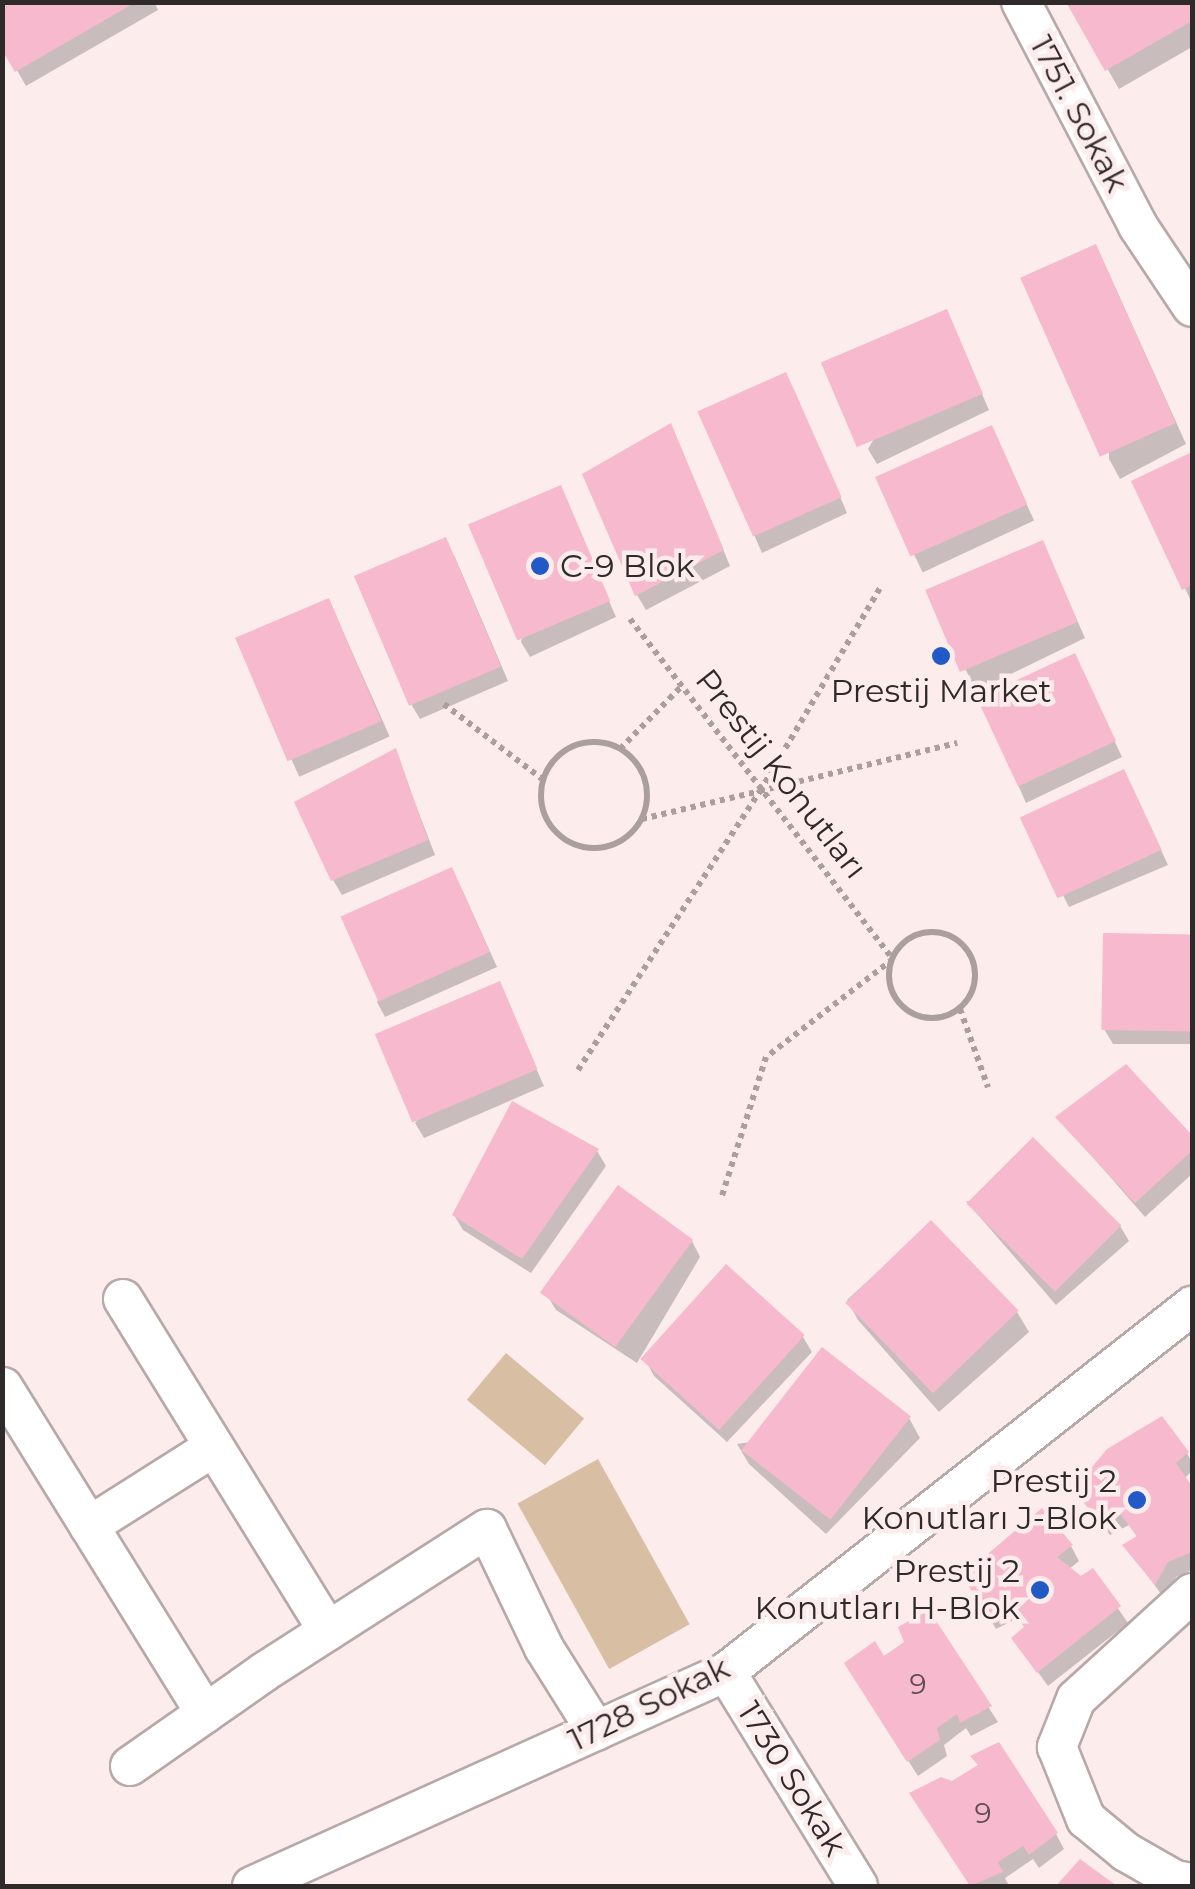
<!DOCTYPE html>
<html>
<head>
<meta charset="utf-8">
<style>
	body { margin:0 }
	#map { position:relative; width:1195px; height:1889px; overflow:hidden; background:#fceceb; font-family:Montserrat,sans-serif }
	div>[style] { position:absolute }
	.green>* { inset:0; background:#d8bfa4; transform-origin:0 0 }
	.shadow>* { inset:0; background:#0003; transform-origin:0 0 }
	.building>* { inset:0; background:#f6b9cd; transform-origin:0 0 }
	.path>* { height:6px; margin-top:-3px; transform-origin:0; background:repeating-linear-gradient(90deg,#ab9f9e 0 5px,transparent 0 10px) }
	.path>.ring { margin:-3px; padding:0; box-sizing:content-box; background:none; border:6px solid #ab9f9e; border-radius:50% }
	.roads { filter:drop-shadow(2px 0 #b8a9a9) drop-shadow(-2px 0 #b8a9a9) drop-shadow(0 2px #b8a9a9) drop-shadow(0 -2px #b8a9a9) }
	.minor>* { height:38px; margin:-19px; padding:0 19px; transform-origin:19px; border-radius:19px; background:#fff }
	.dots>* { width:28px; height:28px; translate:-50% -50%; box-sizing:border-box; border:5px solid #fceceb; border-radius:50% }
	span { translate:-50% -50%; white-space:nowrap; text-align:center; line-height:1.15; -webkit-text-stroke:9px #fceceb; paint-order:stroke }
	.number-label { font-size:28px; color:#614d52 }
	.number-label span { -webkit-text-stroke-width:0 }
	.street-label { font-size:32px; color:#2f2929 }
	.poi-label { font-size:32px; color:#2f2929 }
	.left { translate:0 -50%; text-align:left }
	.right { translate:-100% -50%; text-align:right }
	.frame { position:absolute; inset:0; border:5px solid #2f2929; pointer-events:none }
</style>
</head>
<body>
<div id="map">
	<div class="green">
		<div style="left:506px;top:1353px;width:102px;height:61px;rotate:40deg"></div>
		<div style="left:598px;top:1459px;width:189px;height:92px;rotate:61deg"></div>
	</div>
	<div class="shadow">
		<div style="clip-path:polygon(2px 2px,154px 2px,158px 10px,26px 86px,2px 44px)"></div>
		<div style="clip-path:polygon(1069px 2px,1188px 2px,1192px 47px,1119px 89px)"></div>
		<div style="clip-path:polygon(1106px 267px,1186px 444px,1120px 479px,1109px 459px)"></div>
		<div style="clip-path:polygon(946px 312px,989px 410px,877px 464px,868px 449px)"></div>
		<div style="clip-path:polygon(794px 390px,847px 513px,762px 553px,700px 411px)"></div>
		<div style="left:991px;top:428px;width:102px;height:123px;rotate:65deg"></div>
		<div style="clip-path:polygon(678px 441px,730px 566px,646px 610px,637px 595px)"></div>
		<div style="clip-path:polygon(1192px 455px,1192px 603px,1134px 482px)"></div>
		<div style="clip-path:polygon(560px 488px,616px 617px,530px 657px,521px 642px)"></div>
		<div style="clip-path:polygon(454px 555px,508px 681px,420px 719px,411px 704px)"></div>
		<div style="clip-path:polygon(1050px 559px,1085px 638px,976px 691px,930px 596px)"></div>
		<div style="left:336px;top:616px;width:132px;height:99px;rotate:66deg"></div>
		<div style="clip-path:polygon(1082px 672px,1122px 757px,1026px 803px,982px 703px)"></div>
		<div style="clip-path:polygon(395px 751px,435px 855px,342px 895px,333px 880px)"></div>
		<div style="clip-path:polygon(1132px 787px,1168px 865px,1069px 907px,1024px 818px)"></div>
		<div style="clip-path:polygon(460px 885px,497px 967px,385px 1017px,377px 1002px)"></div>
		<div style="clip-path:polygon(1105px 936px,1192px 938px,1192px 1044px,1113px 1044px,1104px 1029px)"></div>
		<div style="clip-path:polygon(504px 997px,544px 1086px,424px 1138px,415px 1123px)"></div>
		<div style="clip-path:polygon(1126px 1067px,1192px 1138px,1192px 1174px,1145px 1217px,1059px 1118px)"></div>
		<div style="clip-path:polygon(597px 1151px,606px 1166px,531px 1273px,463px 1230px,454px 1215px)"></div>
		<div style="clip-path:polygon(966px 1201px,1120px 1226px,1129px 1241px,1056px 1305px)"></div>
		<div style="clip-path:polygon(931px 1223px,1017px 1312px,1029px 1332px,939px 1412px,858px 1320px,847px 1300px)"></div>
		<div style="clip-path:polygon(692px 1241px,700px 1257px,637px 1363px,556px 1310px,547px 1295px)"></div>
		<div style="clip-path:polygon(803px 1337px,812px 1352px,727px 1442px,654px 1376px,646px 1361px)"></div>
		<div style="clip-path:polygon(909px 1418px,920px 1438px,826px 1534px,749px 1464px,737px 1444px)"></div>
		<div style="clip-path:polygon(1187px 1453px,1192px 1463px,1192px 1471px,1184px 1479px,1192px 1488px,1192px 1570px,1176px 1577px,1164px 1598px,1126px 1546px,1138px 1538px,1129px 1525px,1110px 1535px,1076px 1490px)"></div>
		<div style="clip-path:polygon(1071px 1546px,1079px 1561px,1068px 1570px,1081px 1580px,1092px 1571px,1128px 1623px,1048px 1686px,1014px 1639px,1026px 1629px,1018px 1618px,996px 1629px,966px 1576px)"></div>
		<div style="clip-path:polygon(928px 1614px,998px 1722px,971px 1736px,966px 1728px,944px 1745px,947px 1756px,918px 1776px,856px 1679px,908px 1642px)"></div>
		<div style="clip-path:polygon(953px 1784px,1056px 1834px,1064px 1849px,1039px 1868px,1033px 1859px,1005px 1878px,1009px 1886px,972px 1886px,921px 1809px)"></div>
	</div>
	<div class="building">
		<div style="clip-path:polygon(2px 2px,136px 2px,15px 72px,2px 50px)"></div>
		<div style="clip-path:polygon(1066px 2px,1191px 2px,1192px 21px,1105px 71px)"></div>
		<div style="left:1096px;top:244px;width:196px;height:83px;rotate:66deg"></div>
		<div style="left:947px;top:309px;width:92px;height:137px;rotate:67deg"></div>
		<div style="left:786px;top:372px;width:137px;height:97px;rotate:66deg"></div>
		<div style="clip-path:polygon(671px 423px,724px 550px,635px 596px,582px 474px)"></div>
		<div style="left:992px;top:425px;width:87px;height:128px;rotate:66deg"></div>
		<div style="clip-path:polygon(1192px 452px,1192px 585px,1182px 590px,1131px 481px)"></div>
		<div style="left:561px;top:485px;width:126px;height:101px;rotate:67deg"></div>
		<div style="left:446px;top:537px;width:141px;height:100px;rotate:67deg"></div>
		<div style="left:1043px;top:540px;width:89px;height:128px;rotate:67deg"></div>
		<div style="left:329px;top:598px;width:134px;height:102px;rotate:67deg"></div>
		<div style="left:1075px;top:653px;width:97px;height:108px;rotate:65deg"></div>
		<div style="clip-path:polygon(396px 748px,428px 840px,331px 881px,294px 802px)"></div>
		<div style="left:1124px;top:769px;width:89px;height:115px;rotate:65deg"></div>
		<div style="left:452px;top:867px;width:93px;height:122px;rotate:66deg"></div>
		<div style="left:1103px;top:933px;width:89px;height:97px;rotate:1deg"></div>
		<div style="left:500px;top:981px;width:96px;height:136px;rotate:67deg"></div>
		<div style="clip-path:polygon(1126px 1064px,1192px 1135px,1192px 1151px,1135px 1203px,1055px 1117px)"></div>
		<div style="clip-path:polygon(512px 1101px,599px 1149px,522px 1259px,452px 1215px)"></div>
		<div style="left:1033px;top:1137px;width:125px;height:94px;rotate:45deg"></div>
		<div style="left:618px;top:1185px;width:93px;height:133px;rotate:36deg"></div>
		<div style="left:931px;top:1220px;width:126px;height:119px;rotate:46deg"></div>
		<div style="left:726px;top:1264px;width:106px;height:128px;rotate:42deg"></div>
		<div style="left:822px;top:1347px;width:113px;height:131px;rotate:38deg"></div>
		<div style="clip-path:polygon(1162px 1416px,1189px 1452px,1176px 1463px,1192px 1486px,1192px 1552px,1168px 1562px,1155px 1585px,1122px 1545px,1137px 1536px,1118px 1511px,1099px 1521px,1073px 1490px,1107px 1449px)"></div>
		<div style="clip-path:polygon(1042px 1508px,1073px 1545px,1057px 1557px,1081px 1576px,1093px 1568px,1121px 1606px,1037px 1673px,1011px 1638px,1024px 1627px,1008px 1604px,985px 1616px,963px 1575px)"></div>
		<div style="clip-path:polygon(929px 1610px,992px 1706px,960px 1723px,957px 1714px,937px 1728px,940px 1740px,907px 1762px,844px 1663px,875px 1641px,884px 1656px,904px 1642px,898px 1627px)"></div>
		<div style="clip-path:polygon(999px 1742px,1058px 1833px,1029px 1855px,1023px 1846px,998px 1862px,1003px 1872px,970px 1886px,909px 1793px,941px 1777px,952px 1781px,978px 1765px,970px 1756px)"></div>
		<div style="clip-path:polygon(1080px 1859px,1117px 1886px,1056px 1886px)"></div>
	</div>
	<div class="path">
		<div style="left:630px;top:619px;width:430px;rotate:52.3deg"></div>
		<div style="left:893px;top:959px;width:160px;rotate:142.3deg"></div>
		<div style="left:766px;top:1057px;width:146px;rotate:107.6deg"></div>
		<div style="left:444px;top:704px;width:123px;rotate:37.4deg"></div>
		<div class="ring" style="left:541px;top:742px;width:100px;height:100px"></div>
		<div style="left:620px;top:749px;width:87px;rotate:-45.5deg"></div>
		<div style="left:642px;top:819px;width:121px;rotate:-13.3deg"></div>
		<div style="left:760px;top:791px;width:239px;rotate:-59.4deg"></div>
		<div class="ring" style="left:889px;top:932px;width:80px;height:80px"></div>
		<div style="left:960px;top:1009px;width:83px;rotate:70.3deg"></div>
		<div style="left:578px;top:1070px;width:333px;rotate:-56.9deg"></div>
		<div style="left:760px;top:791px;width:203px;rotate:-13.7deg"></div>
	</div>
	<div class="roads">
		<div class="minor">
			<div style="left:1021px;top:2px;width:253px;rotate:62.4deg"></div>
			<div style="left:1138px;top:226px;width:97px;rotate:56.3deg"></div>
			<div style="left:123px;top:1299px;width:390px;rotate:58.3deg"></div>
			<div style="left:3px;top:1387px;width:384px;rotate:58.2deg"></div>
			<div style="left:89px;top:1526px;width:148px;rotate:-32.3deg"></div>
			<div style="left:1192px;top:1593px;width:157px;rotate:137.6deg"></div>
			<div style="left:1076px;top:1699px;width:52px;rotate:111.6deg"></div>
			<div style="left:1057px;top:1747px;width:78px;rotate:68.1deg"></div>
			<div style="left:1086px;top:1819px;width:52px;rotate:39.5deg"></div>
			<div style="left:1126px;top:1852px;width:56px;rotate:29.7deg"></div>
			<div style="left:1175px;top:1880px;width:17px;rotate:10deg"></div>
			<div style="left:726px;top:1672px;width:251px;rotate:58.3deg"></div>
			<div style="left:130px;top:1766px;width:164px;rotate:-35deg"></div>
			<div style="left:264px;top:1672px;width:265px;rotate:-32.7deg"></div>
			<div style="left:487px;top:1529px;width:132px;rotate:64.4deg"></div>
			<div style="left:544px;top:1648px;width:98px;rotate:57.9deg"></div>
			<div style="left:252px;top:1886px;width:520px;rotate:-24.3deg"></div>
			<div style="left:726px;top:1672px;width:593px;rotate:-38.15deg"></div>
		</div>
	</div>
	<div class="dots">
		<div style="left:540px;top:566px;background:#215ac7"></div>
		<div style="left:941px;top:656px;background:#215ac7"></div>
		<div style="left:1137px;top:1500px;background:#215ac7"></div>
		<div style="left:1040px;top:1590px;background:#215ac7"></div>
	</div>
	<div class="number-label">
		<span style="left:918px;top:1684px">9</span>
		<span style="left:983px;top:1813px">9</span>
	</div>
	<div class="street-label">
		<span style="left:1079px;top:114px;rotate:62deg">1751. Sokak</span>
		<span style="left:781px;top:774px;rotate:52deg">Prestij Konutları</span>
		<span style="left:649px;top:1704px;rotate:-26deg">1728 Sokak</span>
		<span style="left:792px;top:1779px;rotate:58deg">1730 Sokak</span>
	</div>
	<div class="poi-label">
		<span class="left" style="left:560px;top:566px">C-9 Blok</span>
		<span style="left:941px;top:691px">Prestij Market</span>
		<span class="right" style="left:1117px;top:1500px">Prestij 2<br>Konutları J-Blok</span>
		<span class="right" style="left:1020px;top:1590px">Prestij 2<br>Konutları H-Blok</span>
	</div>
	<div class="frame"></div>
</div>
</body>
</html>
